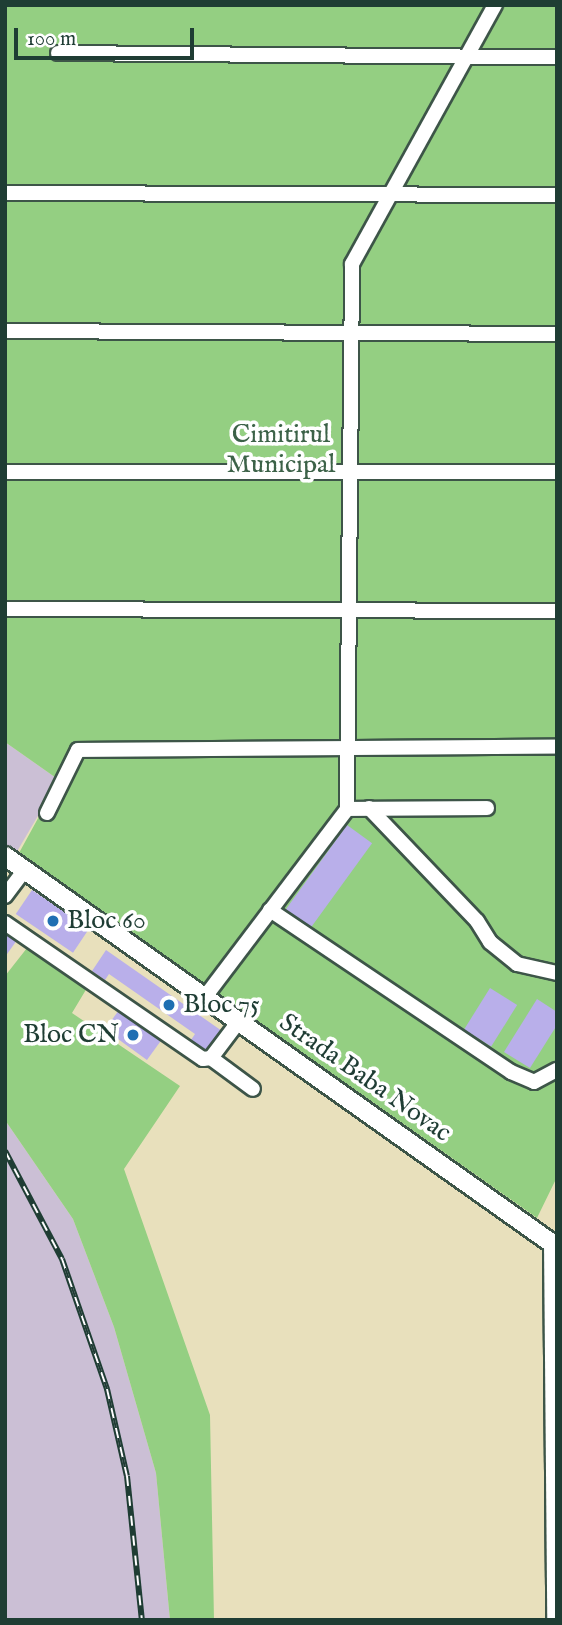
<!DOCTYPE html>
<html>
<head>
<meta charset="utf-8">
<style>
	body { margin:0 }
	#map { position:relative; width:562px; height:1625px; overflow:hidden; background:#e8e0bc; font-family:"IM FELL English",serif }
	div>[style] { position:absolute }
	.industrial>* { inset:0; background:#cbbfd5 }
	.green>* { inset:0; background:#94cf82 }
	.building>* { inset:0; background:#b9afea; transform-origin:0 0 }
	.roads { filter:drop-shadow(2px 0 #3d5548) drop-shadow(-2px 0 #3d5548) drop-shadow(0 2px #3d5548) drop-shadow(0 -2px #3d5548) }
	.minor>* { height:14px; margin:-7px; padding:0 7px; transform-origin:7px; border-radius:7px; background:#fff }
	.major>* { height:18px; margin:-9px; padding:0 9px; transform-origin:9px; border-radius:9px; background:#fff }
	.rail>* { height:6px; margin-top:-3px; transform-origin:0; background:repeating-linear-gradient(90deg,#fff 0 10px,#1f3d34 0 20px); box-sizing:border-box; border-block:2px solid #1f3d34 }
	.dots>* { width:19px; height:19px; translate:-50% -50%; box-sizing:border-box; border:4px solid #fff; border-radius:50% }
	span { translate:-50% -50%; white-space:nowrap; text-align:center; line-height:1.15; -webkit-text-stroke:7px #fff; paint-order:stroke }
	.park-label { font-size:26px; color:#3c6248 }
	.poi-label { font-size:26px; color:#1f3d34 }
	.left { translate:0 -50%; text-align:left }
	.right { translate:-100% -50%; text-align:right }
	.street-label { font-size:26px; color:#1f3d34 }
	.frame { position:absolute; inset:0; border:7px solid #1f3d34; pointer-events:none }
	.scale { position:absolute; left:14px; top:28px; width:180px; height:32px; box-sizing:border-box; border:4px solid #1f3d34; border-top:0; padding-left:9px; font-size:21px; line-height:24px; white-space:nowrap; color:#1f3d34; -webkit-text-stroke:5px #fff; paint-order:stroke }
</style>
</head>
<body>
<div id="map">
	<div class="industrial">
		<div style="clip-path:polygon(5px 742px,59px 780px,5px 872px)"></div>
		<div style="clip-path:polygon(5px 1120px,73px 1219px,114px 1327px,156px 1473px,170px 1620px,5px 1620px)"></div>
	</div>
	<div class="green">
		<div style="clip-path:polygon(5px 5px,557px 5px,557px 1177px,537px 1218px,19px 853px,59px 780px,5px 742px)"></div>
		<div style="clip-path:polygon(27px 948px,87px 988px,72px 1013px,180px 1086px,124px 1169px,210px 1415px,214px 1620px,170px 1620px,156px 1473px,114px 1327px,73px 1219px,5px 1120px,5px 976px)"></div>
	</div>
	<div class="building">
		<div style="left:347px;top:825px;width:31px;height:109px;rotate:36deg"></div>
		<div style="left:32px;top:890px;width:69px;height:29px;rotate:34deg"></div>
		<div style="clip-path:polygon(5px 932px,17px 940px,5px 957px)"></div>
		<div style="clip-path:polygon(106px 950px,222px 1031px,207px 1051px,191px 1040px,195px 1034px,109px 974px,105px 980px,92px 971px)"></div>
		<div style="left:490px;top:988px;width:32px;height:49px;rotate:32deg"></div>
		<div style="clip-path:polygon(537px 999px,557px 1012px,557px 1025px,530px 1068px,504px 1052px)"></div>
		<div style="left:119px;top:1010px;width:52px;height:24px;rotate:36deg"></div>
	</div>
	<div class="roads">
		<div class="minor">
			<div style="left:58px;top:53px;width:499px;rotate:0.5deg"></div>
			<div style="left:7px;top:193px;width:550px;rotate:0.21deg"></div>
			<div style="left:5px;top:331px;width:552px;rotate:0.31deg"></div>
			<div style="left:5px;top:472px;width:552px"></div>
			<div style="left:5px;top:609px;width:552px;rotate:0.21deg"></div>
			<div style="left:369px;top:808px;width:156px;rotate:46.3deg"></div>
			<div style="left:477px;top:921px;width:25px;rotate:58deg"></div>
			<div style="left:490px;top:942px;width:35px;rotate:39deg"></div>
			<div style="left:517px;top:964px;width:41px;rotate:12.7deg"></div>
			<div style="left:347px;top:809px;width:545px;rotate:-89.47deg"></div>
			<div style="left:352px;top:264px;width:296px;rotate:-61.1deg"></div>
			<div style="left:47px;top:813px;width:70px;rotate:-63.8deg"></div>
			<div style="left:78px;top:750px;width:479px;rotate:-0.4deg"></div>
			<div style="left:5px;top:896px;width:34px;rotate:-53deg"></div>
			<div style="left:270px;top:910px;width:290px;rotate:33.9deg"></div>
			<div style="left:511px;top:1072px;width:25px;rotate:23deg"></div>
			<div style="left:534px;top:1082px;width:26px;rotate:-28deg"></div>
			<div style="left:5px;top:923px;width:240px;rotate:34.5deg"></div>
			<div style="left:203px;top:1059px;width:8px;rotate:-7deg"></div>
			<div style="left:211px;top:1058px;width:46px;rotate:-52.9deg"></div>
			<div style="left:205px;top:997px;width:236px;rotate:-52.9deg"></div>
			<div style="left:347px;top:809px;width:140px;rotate:-0.4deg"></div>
			<div style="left:211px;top:1058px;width:52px;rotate:36.4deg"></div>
			<div style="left:551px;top:1243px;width:377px;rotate:89.5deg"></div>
		</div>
		<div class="major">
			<div style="left:5px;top:856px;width:676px;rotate:35.31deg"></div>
		</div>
	</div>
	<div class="rail">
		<div style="left:5px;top:1151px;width:122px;rotate:62.2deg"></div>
		<div style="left:62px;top:1259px;width:138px;rotate:70.9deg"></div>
		<div style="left:107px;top:1389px;width:89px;rotate:77.1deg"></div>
		<div style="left:127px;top:1476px;width:145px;rotate:84.1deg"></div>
	</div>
	<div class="dots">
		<div style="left:53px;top:921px;background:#1f6fb2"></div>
		<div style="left:169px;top:1005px;background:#1f6fb2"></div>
		<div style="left:133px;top:1035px;background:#1f6fb2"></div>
	</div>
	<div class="park-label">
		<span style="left:281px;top:450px">Cimitirul<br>Municipal</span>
	</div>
	<div class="poi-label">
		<span class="left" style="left:67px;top:921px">Bloc 60</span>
		<span class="left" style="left:183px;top:1005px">Bloc 75</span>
		<span class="right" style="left:119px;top:1035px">Bloc CN</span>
	</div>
	<div class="street-label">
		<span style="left:365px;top:1078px;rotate:35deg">Strada Baba Novac</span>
	</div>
	<div class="frame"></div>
	<div class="scale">100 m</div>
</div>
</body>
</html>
